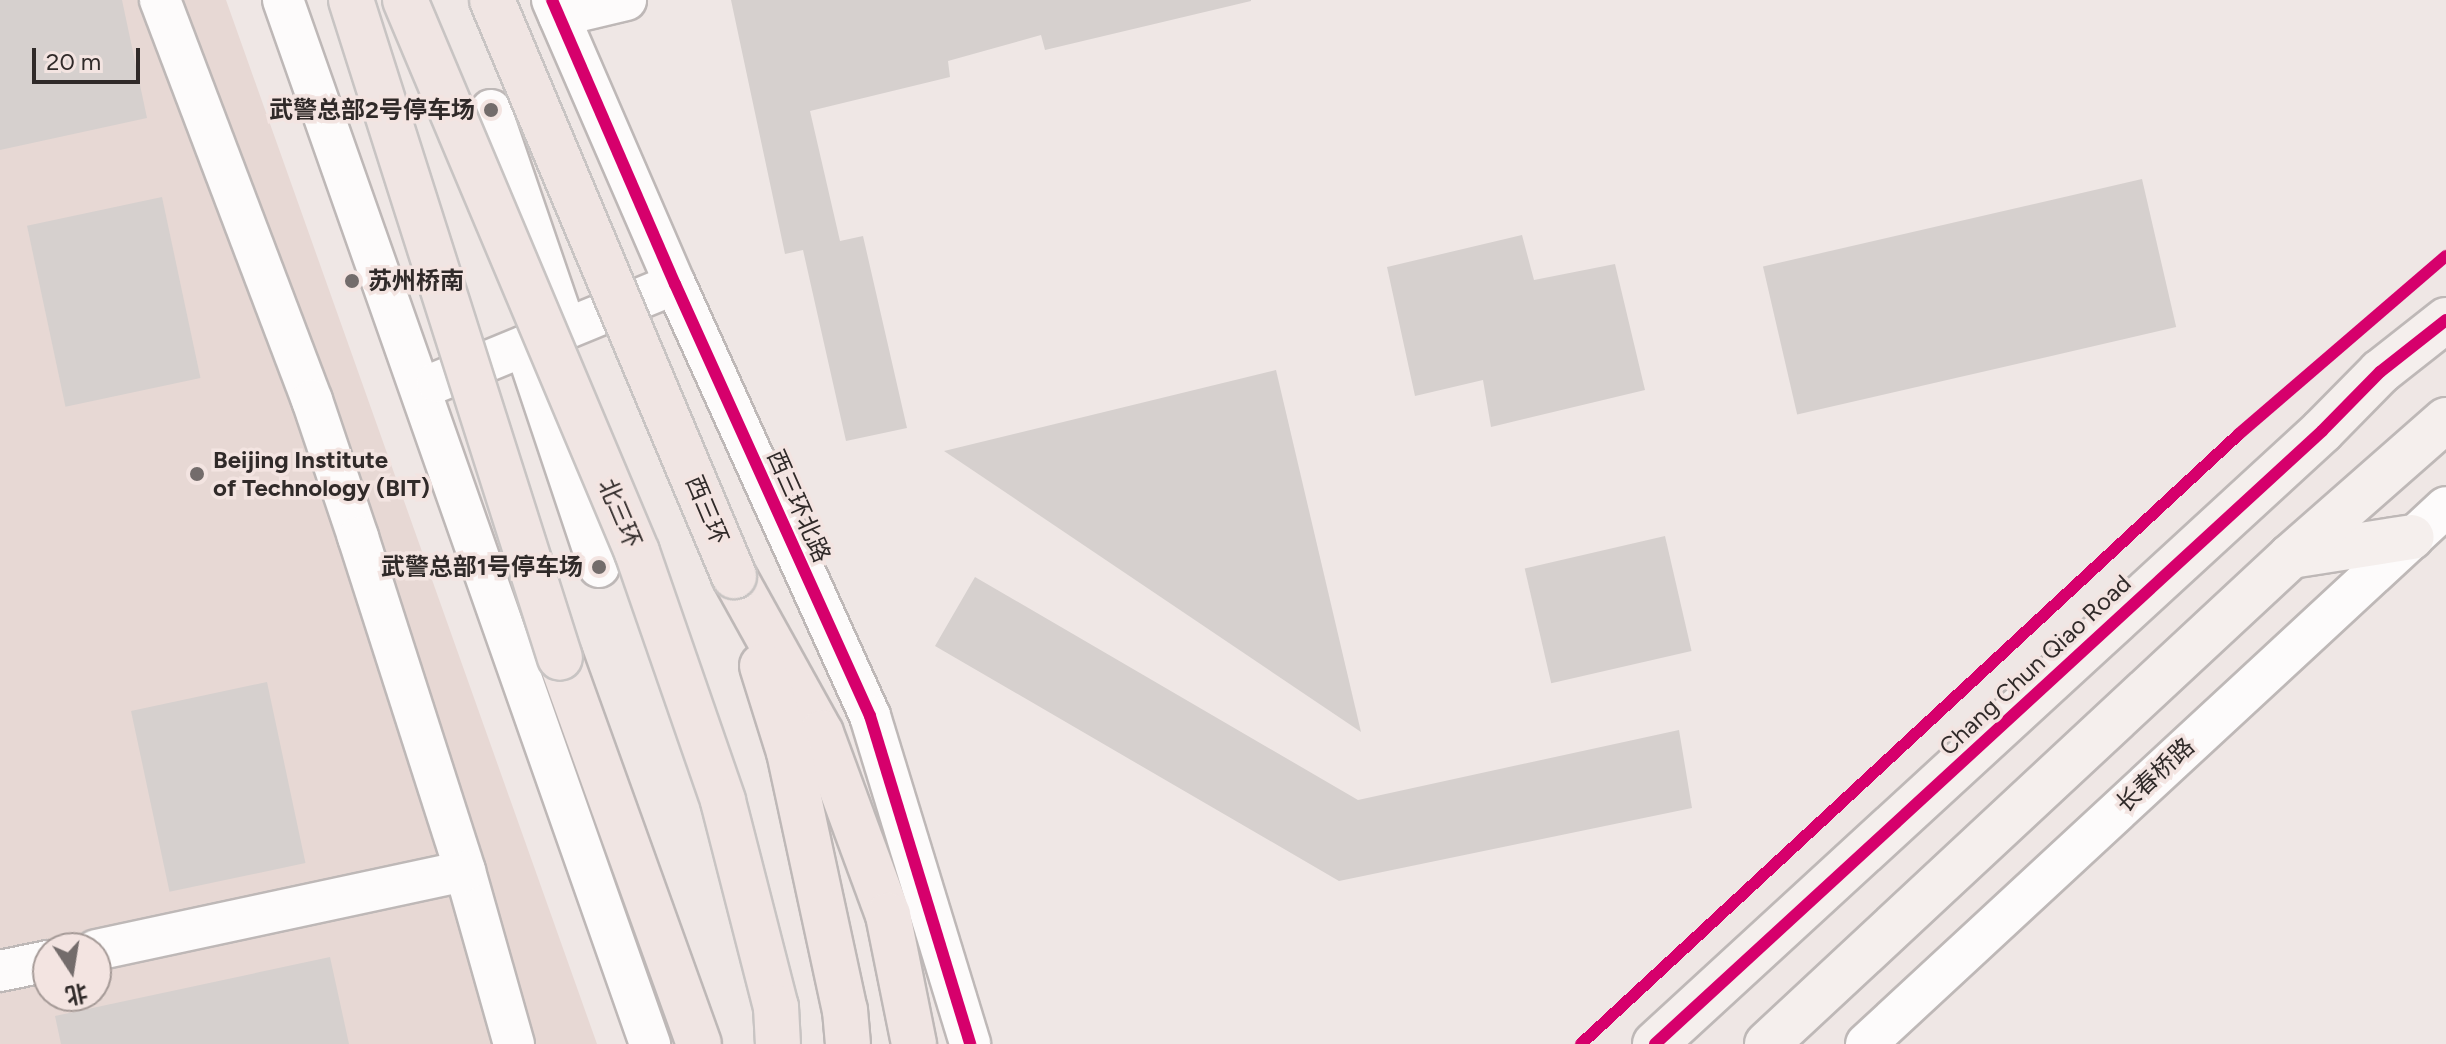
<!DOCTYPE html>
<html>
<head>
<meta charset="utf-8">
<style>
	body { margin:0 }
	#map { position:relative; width:2446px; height:1044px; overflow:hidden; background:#efe7e5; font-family:Figtree,"Noto Sans SC",sans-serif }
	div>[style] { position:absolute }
	.built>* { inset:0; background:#e7d8d4 }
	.building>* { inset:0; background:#d6d0ce; transform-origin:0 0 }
	.roads { filter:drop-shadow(2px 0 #beb8b7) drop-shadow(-2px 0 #beb8b7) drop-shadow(0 2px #beb8b7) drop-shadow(0 -2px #beb8b7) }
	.minor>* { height:40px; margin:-20px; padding:0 20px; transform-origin:20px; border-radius:20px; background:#fdfbfb }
	.major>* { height:44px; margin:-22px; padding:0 22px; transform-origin:22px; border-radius:22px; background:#f5efed }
	.highway>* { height:44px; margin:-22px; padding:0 22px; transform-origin:22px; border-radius:22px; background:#f0e5e3 }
	.bridges { filter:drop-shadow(2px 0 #c8c4c3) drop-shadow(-2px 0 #c8c4c3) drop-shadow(0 2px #c8c4c3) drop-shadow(0 -2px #c8c4c3) }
	.highway-bridge>* { height:44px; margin:-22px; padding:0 22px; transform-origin:22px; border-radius:22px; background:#f0e5e3 }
	.cycleway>* { height:12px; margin:-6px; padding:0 6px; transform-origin:6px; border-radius:6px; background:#d6006c }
	.dots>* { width:22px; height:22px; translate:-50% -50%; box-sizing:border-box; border:4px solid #f3e4e1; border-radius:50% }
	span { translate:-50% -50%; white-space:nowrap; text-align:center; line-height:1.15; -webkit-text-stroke:7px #f3e4e1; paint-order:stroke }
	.poi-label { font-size:24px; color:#302a29; font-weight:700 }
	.right { translate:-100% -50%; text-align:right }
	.left { translate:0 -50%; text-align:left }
	.street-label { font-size:24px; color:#302a29 }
	.north { position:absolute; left:32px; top:932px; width:80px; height:80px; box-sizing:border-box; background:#f3e4e1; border:2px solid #a59a97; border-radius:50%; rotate:168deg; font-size:22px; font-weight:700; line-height:32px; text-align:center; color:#302a29 }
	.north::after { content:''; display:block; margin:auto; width:28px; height:36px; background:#736c6b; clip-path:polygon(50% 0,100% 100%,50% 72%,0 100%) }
	.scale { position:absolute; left:32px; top:48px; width:108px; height:36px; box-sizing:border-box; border:4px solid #302a29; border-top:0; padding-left:10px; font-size:24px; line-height:28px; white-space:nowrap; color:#302a29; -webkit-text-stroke:6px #f3e4e1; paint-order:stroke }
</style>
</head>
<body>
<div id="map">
	<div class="built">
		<div style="clip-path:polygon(evenodd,0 0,226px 0,597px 1044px,0 1044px,0 0,48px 948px,96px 948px,96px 996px,48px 996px,48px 948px)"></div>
	</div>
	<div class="building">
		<div style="clip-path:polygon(0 0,122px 0,147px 118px,0 150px)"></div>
		<div style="clip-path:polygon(731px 0,1251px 0,1251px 1px,1045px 50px,1041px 35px,948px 61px,950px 77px,810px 111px,840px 241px,863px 236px,907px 428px,846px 441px,803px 250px,785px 254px)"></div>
		<div style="left:2142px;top:179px;width:152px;height:389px;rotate:77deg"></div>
		<div style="left:162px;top:197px;width:185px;height:138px;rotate:78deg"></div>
		<div style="clip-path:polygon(1522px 235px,1534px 280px,1615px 264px,1645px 390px,1491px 427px,1483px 380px,1415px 396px,1387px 267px)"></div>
		<div style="clip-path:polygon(1276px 370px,1361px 732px,944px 451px)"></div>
		<div style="left:1665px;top:536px;width:118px;height:144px;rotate:77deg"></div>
		<div style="clip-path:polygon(975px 577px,1358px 800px,1679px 730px,1692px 808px,1339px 881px,935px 646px)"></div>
		<div style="left:267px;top:682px;width:185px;height:139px;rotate:78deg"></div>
		<div style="clip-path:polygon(330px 957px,349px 1044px,61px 1044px,55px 1016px)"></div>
	</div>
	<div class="roads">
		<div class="minor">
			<div style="left:160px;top:0;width:428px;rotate:69.2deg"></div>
			<div style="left:312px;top:400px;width:145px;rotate:71.4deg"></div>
			<div style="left:358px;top:537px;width:351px;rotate:72.2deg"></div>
			<div style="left:465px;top:871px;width:180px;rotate:74.2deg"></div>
			<div style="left:283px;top:0;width:1107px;rotate:70.63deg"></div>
			<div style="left:552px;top:0;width:309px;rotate:66.6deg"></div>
			<div style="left:675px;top:284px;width:474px;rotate:65.7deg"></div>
			<div style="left:870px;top:716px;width:343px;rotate:73deg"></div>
			<div style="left:559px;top:16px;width:69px;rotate:-13.4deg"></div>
			<div style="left:491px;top:110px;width:231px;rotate:71.1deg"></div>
			<div style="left:525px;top:346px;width:233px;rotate:71.5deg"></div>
			<div style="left:437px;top:382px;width:257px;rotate:-22.4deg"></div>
			<div style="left:96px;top:950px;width:377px;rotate:-12.1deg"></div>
			<div style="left:0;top:971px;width:49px;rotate:-11.8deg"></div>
			<div style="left:1866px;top:1044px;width:790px;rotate:-42.8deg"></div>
		</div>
		<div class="major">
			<div style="left:2291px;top:556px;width:122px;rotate:-8.9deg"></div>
			<div style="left:1655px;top:1044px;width:906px;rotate:-42.58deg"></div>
			<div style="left:2322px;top:431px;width:83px;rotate:-45.5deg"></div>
			<div style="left:2380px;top:372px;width:84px;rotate:-38.2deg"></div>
			<div style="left:1767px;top:1044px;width:716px;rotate:-42.96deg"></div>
			<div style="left:2291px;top:556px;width:206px;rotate:-41.3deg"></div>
		</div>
		<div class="highway">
			<div style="left:734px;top:576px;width:179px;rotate:61deg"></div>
			<div style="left:821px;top:733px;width:194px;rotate:69.8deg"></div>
			<div style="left:888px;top:915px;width:132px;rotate:78.6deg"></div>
			<div style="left:560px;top:658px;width:410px;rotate:70.2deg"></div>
			<div style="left:762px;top:666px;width:90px;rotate:72.6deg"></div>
			<div style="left:789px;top:752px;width:264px;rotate:77.8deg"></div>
			<div style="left:845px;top:1010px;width:34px;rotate:85deg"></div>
		</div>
	</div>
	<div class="bridges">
		<div class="highway-bridge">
			<div style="left:351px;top:0;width:690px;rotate:72.38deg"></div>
			<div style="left:405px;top:0;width:599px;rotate:67.2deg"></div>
			<div style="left:637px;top:552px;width:263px;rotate:70.9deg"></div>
			<div style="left:723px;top:801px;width:213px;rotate:75.6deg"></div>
			<div style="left:776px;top:1007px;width:37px;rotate:87deg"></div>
			<div style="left:492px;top:0;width:625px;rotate:67.21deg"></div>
		</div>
	</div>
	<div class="cycleway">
		<div style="left:552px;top:0;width:309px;rotate:66.6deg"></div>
		<div style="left:675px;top:284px;width:474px;rotate:65.7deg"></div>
		<div style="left:870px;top:716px;width:343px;rotate:73deg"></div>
		<div style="left:1581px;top:1044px;width:897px;rotate:-42.83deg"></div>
		<div style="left:2239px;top:434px;width:273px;rotate:-40.7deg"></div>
		<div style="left:1655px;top:1044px;width:906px;rotate:-42.58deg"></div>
		<div style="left:2322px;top:431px;width:83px;rotate:-45.5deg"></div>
		<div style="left:2380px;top:372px;width:84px;rotate:-38.2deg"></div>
	</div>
	<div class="dots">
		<div style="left:491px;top:110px;background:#736c6b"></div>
		<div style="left:352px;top:281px;background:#736c6b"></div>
		<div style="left:197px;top:474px;background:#736c6b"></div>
		<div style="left:599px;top:567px;background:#736c6b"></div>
	</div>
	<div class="poi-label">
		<span class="right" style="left:475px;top:110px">武警总部2号停车场</span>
		<span class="left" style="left:368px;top:281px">苏州桥南</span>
		<span class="left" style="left:213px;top:474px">Beijing Institute<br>of Technology (BIT)</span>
		<span class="right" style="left:583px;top:567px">武警总部1号停车场</span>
	</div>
	<div class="street-label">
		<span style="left:799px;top:506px;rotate:66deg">西三环北路</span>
		<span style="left:707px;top:510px;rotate:67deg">西三环</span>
		<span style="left:620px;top:513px;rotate:67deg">北三环</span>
		<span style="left:2035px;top:665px;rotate:-43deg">Chang Chun Qiao Road</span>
		<span style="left:2155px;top:775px;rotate:-43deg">长春桥路</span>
	</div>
	<div class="north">北</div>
	<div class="scale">20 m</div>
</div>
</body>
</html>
